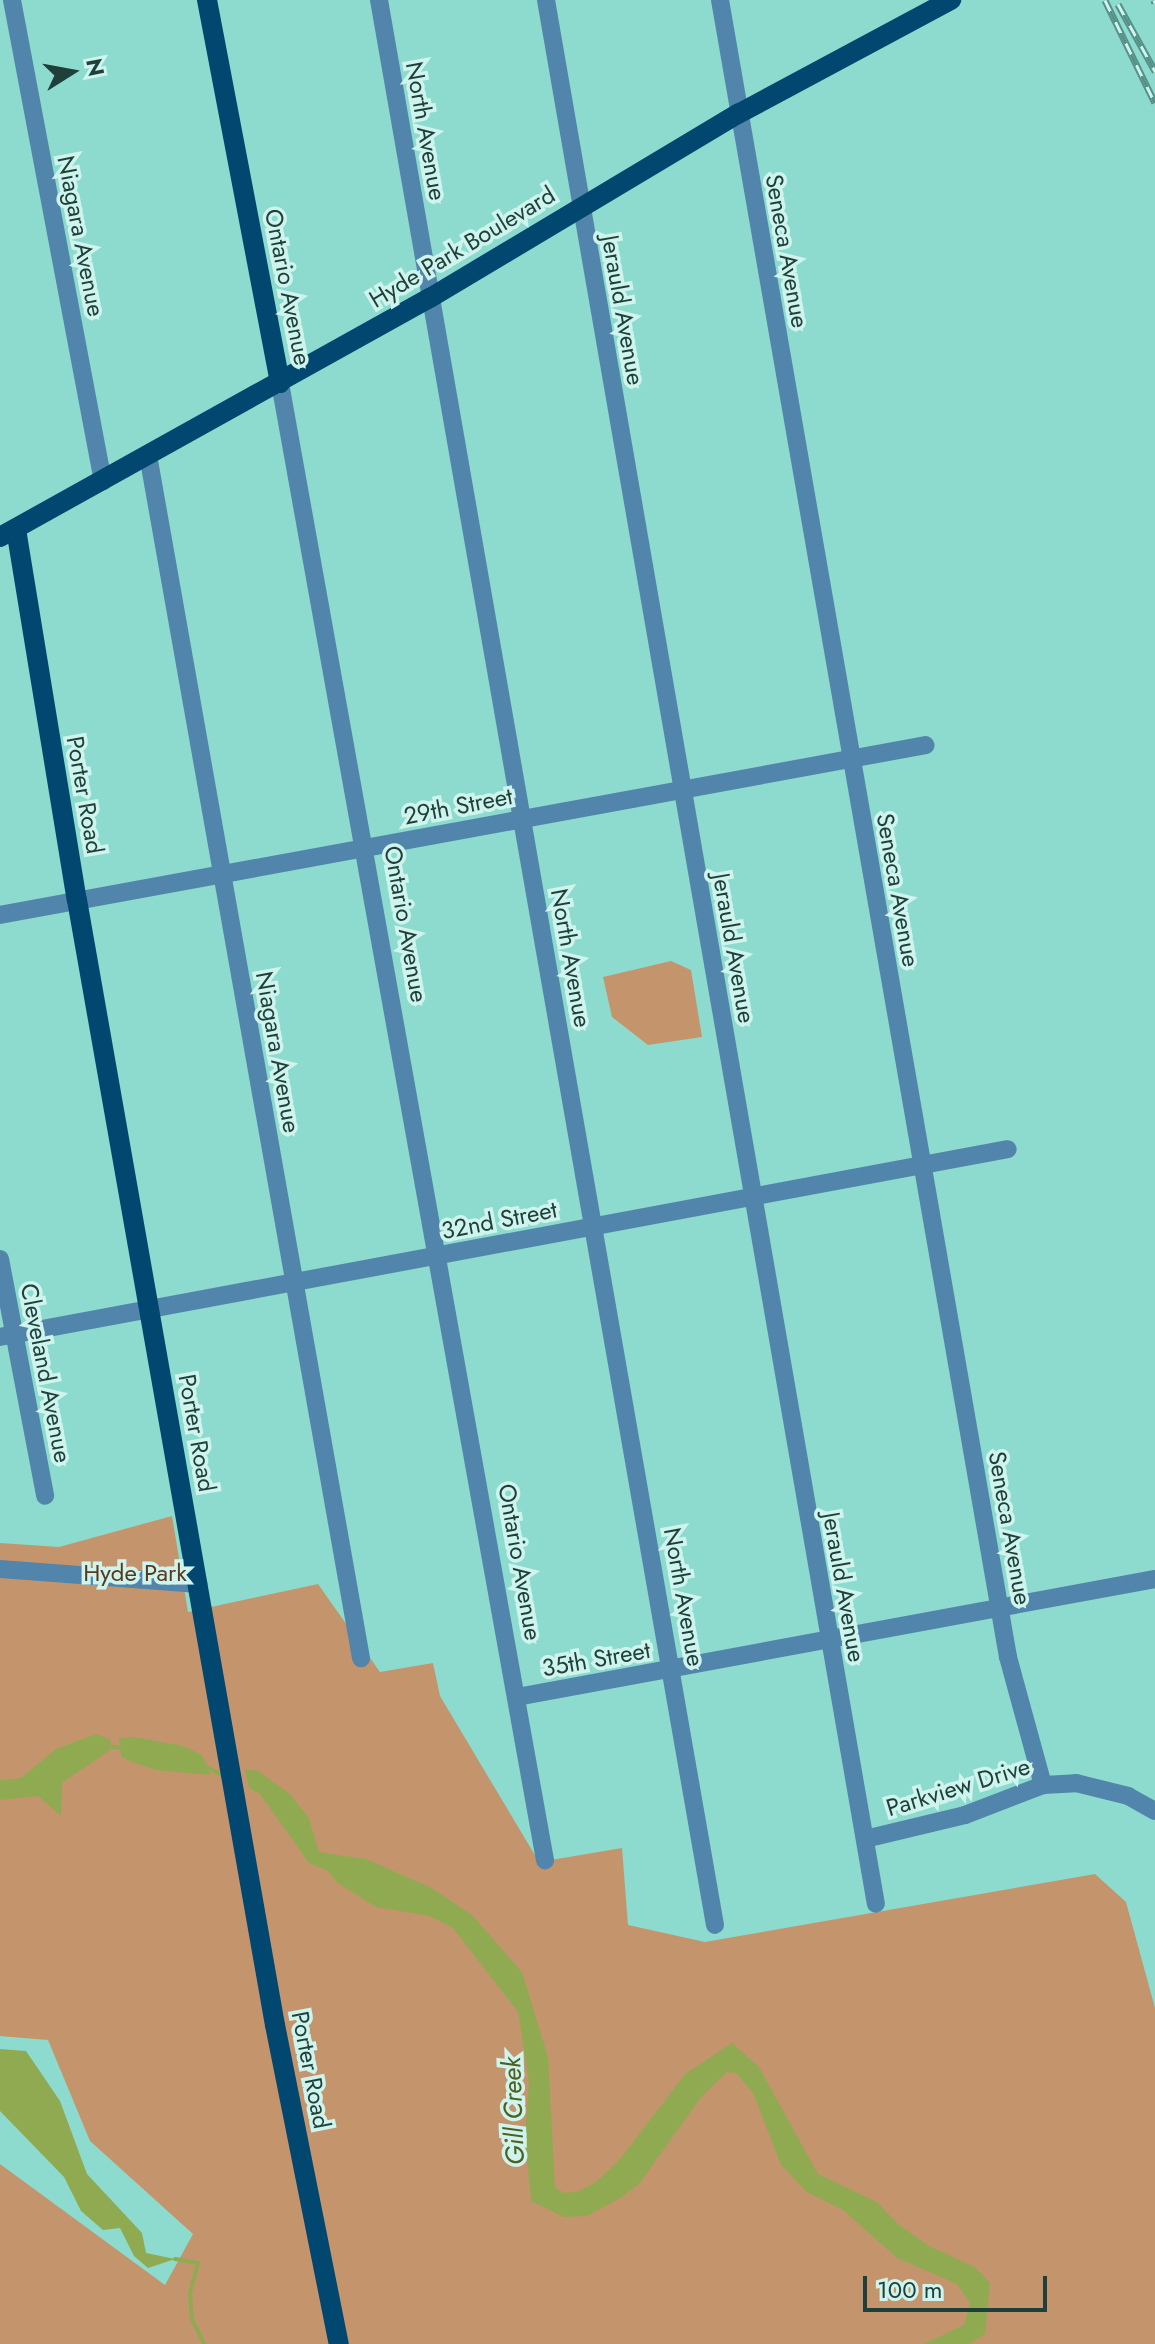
<!DOCTYPE html>
<html>
<head>
<meta charset="utf-8">
<style>
	body { margin:0 }
	#map { position:relative; width:1155px; height:2344px; overflow:hidden; background:#8cdbce; font-family:Jost,sans-serif }
	div>[style] { position:absolute }
	.green>* { inset:0; background:#c4956c }
	.water>* { inset:0; background:#90aa51 }
	.stream>* { height:4px; margin:-2px; padding:0 2px; transform-origin:2px; border-radius:2px; background:#90aa51 }
	.minor>* { height:18px; margin:-9px; padding:0 9px; transform-origin:9px; border-radius:9px; background:#5285ab }
	.major>* { height:20px; margin:-10px; padding:0 10px; transform-origin:10px; border-radius:10px; background:#01476f }
	.rail>* { height:7px; margin-top:-3.5px; transform-origin:0; background:repeating-linear-gradient(90deg,#cef4ed 0 12px,#579087 0 24px); box-sizing:border-box; border-block:2px solid #579087 }
	span { translate:-50% -50%; white-space:nowrap; text-align:center; line-height:1.15; -webkit-text-stroke:7px #cef4ed; paint-order:stroke }
	.street-label { font-size:24px; color:#1e3f3a }
	.park-label { font-size:24px; color:#57391d }
	.water-label { font-size:26px; color:#4e5f20; font-style:italic }
	.north { position:absolute; left:32px; top:32px; width:80px; height:80px; -webkit-text-stroke:6px #cef4ed; paint-order:stroke; rotate:79deg; font-size:22px; font-weight:700; line-height:32px; text-align:center; color:#1e3f3a }
	.north::after { content:''; display:block; margin:auto; width:28px; height:36px; background:#1e3f3a; clip-path:polygon(50% 0,100% 100%,50% 72%,0 100%) }
	.scale { position:absolute; left:863px; top:2276px; width:184px; height:36px; box-sizing:border-box; border:4px solid #1e3f3a; border-top:0; padding-left:10px; font-size:24px; line-height:28px; white-space:nowrap; color:#1e3f3a; -webkit-text-stroke:6px #cef4ed; paint-order:stroke }
</style>
</head>
<body>
<div id="map">
	<div class="green">
		<div style="clip-path:polygon(671px 961px,691px 970px,702px 1037px,648px 1045px,612px 1017px,603px 977px)"></div>
		<div style="clip-path:polygon(172px 1516px,188px 1612px,318px 1584px,380px 1672px,433px 1663px,440px 1696px,539px 1862px,622px 1848px,628px 1925px,705px 1942px,1095px 1874px,1126px 1902px,1155px 2008px,1155px 2344px,0 2344px,0 2164px,165px 2285px,193px 2234px,90px 2141px,48px 2040px,0 2036px,0 1543px,59px 1547px)"></div>
	</div>
	<div class="water">
		<div style="clip-path:polygon(96px 1734px,111px 1740px,109px 1751px,62px 1783px,61px 1816px,38px 1796px,0 1800px,0 1780px,21px 1778px,56px 1749px)"></div>
		<div style="clip-path:polygon(134px 1737px,183px 1746px,202px 1755px,210px 1775px,156px 1770px,129px 1761px,121px 1756px,119px 1738px)"></div>
		<div style="clip-path:polygon(245px 1769px,258px 1771px,290px 1794px,309px 1818px,319px 1852px,366px 1859px,430px 1887px,472px 1915px,522px 1972px,548px 2057px,555px 2187px,564px 2193px,579px 2191px,596px 2182px,621px 2158px,685px 2074px,732px 2043px,759px 2067px,818px 2174px,877px 2202px,898px 2224px,929px 2246px,975px 2267px,990px 2283px,985px 2334px,969px 2344px,924px 2344px,964px 2325px,970px 2303px,957px 2284px,897px 2258px,843px 2210px,807px 2192px,781px 2165px,753px 2093px,736px 2073px,727px 2072px,702px 2096px,639px 2184px,622px 2197px,587px 2216px,564px 2217px,531px 2201px,525px 2136px,529px 2082px,518px 2012px,453px 1928px,430px 1916px,376px 1907px,336px 1882px,328px 1871px,309px 1863px,260px 1794px,249px 1788px)"></div>
		<div style="clip-path:polygon(0 2049px,26px 2051px,60px 2101px,87px 2174px,142px 2233px,146px 2253px,175px 2259px,148px 2268px,134px 2256px,120px 2228px,103px 2230px,81px 2211px,64px 2177px,0 2111px)"></div>
	</div>
	<div class="stream">
		<div style="left:105px;top:1746px;width:19px;rotate:6deg"></div>
		<div style="left:203px;top:1765px;width:24px;rotate:28deg"></div>
		<div style="left:175px;top:2259px;width:23px;rotate:10deg"></div>
		<div style="left:198px;top:2263px;width:31px;rotate:105deg"></div>
		<div style="left:190px;top:2293px;width:26px;rotate:86deg"></div>
		<div style="left:192px;top:2319px;width:28px;rotate:64deg"></div>
	</div>
	<div class="minor">
		<div style="left:12px;top:0;width:490px;rotate:79.3deg"></div>
		<div style="left:379px;top:0;width:1954px;rotate:80.1deg"></div>
		<div style="left:546px;top:0;width:1932px;rotate:80.17deg"></div>
		<div style="left:720px;top:0;width:1682px;rotate:80.14deg"></div>
		<div style="left:1008px;top:1657px;width:133px;rotate:74.7deg"></div>
		<div style="left:280px;top:383px;width:1501px;rotate:79.83deg"></div>
		<div style="left:148px;top:455px;width:1222px;rotate:79.96deg"></div>
		<div style="left:0;top:915px;width:941px;rotate:-10.4deg"></div>
		<div style="left:0;top:1259px;width:241px;rotate:79.2deg"></div>
		<div style="left:0;top:1337px;width:1025px;rotate:-10.56deg"></div>
		<div style="left:0;top:1569px;width:199px;rotate:4.3deg"></div>
		<div style="left:517px;top:1697px;width:649px;rotate:-10.48deg"></div>
		<div style="left:865px;top:1839px;width:103px;rotate:-13.5deg"></div>
		<div style="left:965px;top:1815px;width:84px;rotate:-21deg"></div>
		<div style="left:1043px;top:1785px;width:33px;rotate:-3deg"></div>
		<div style="left:1076px;top:1783px;width:54px;rotate:14deg"></div>
		<div style="left:1128px;top:1796px;width:31px;rotate:29deg"></div>
	</div>
	<div class="major">
		<div style="left:207px;top:0;width:390px;rotate:79.2deg"></div>
		<div style="left:16px;top:529px;width:376px;rotate:80.7deg"></div>
		<div style="left:77px;top:900px;width:1142px;rotate:80.02deg"></div>
		<div style="left:275px;top:2025px;width:325px;rotate:78.7deg"></div>
		<div style="left:0;top:537px;width:492px;rotate:-29.1deg"></div>
		<div style="left:430px;top:298px;width:359px;rotate:-30.9deg"></div>
		<div style="left:738px;top:114px;width:242px;rotate:-28.2deg"></div>
	</div>
	<div class="rail">
		<div style="left:1105px;top:0;width:114px;rotate:64.1deg"></div>
		<div style="left:1154px;top:0;width:3px;rotate:72deg"></div>
		<div style="left:1118px;top:4px;width:77px;rotate:61.1deg"></div>
	</div>
	<div class="street-label">
		<span style="left:426px;top:131px;rotate:80deg">North Avenue</span>
		<span style="left:81px;top:236px;rotate:79deg">Niagara Avenue</span>
		<span style="left:462px;top:247px;rotate:-31deg">Hyde Park Boulevard</span>
		<span style="left:787px;top:251px;rotate:80deg">Seneca Avenue</span>
		<span style="left:288px;top:287px;rotate:79deg">Ontario Avenue</span>
		<span style="left:623px;top:310px;rotate:80deg">Jerauld Avenue</span>
		<span style="left:85px;top:795px;rotate:80deg">Porter Road</span>
		<span style="left:458px;top:806px;rotate:-11deg">29th Street</span>
		<span style="left:898px;top:890px;rotate:80deg">Seneca Avenue</span>
		<span style="left:406px;top:924px;rotate:80deg">Ontario Avenue</span>
		<span style="left:734px;top:948px;rotate:80deg">Jerauld Avenue</span>
		<span style="left:571px;top:958px;rotate:80deg">North Avenue</span>
		<span style="left:278px;top:1052px;rotate:80deg">Niagara Avenue</span>
		<span style="left:499px;top:1220px;rotate:-11deg">32nd Street</span>
		<span style="left:46px;top:1373px;rotate:79deg">Cleveland Avenue</span>
		<span style="left:197px;top:1433px;rotate:80deg">Porter Road</span>
		<span style="left:1010px;top:1528px;rotate:80deg">Seneca Avenue</span>
		<span style="left:520px;top:1562px;rotate:80deg">Ontario Avenue</span>
		<span style="left:844px;top:1587px;rotate:80deg">Jerauld Avenue</span>
		<span style="left:684px;top:1597px;rotate:80deg">North Avenue</span>
		<span style="left:596px;top:1659px;rotate:-10deg">35th Street</span>
		<span style="left:958px;top:1787px;rotate:-17deg">Parkview Drive</span>
		<span style="left:311px;top:2070px;rotate:79deg">Porter Road</span>
	</div>
	<div class="park-label">
		<span style="left:135px;top:1573px">Hyde Park</span>
	</div>
	<div class="water-label">
		<span style="left:514px;top:2111px;rotate:-92deg">Gill Creek</span>
	</div>
	<div class="north">N</div>
	<div class="scale">100 m</div>
</div>
</body>
</html>
